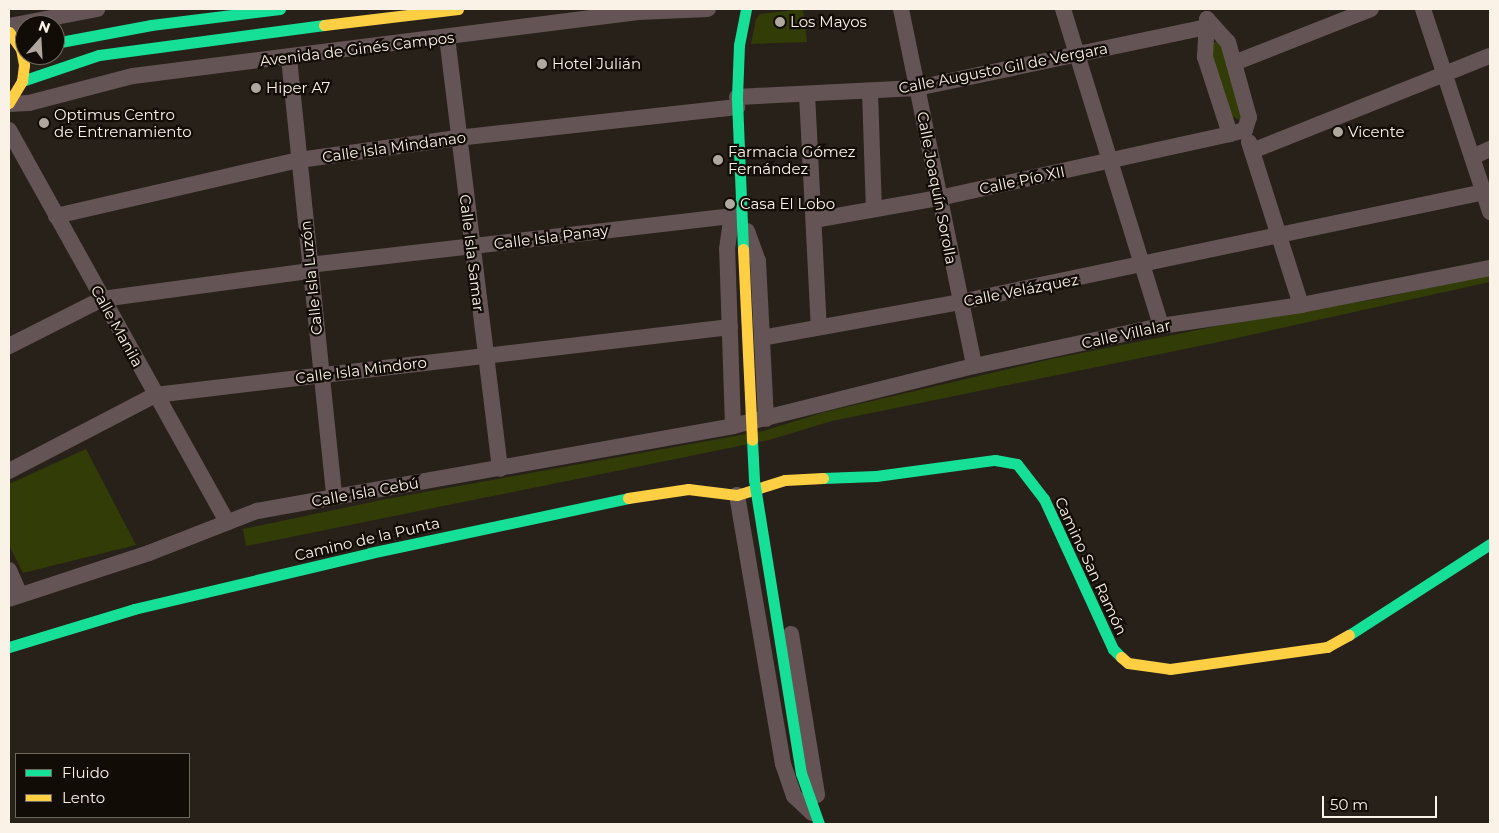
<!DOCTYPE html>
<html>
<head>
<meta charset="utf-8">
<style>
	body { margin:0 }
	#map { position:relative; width:1499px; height:833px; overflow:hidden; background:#282119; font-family:Montserrat,sans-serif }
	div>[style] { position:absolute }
	.green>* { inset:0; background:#323c07 }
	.street>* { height:16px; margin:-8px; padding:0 8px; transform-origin:8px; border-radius:8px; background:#655456 }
	.fast>* { height:11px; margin:-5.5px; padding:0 5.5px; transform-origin:5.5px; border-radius:5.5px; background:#16e098 }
	.slow>* { height:11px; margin:-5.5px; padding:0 5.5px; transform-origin:5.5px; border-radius:5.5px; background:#ffcf43 }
	.fast-bridge>* { height:11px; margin:-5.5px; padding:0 5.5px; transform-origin:5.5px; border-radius:5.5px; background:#16e098 }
	.slow-bridge>* { height:11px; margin:-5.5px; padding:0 5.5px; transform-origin:5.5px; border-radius:5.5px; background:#ffcf43 }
	.dots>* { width:14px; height:14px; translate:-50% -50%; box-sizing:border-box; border:2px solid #120c06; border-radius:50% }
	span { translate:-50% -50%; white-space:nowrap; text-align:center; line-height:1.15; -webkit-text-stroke:4.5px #120c06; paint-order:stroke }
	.poi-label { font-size:15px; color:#faf1e7 }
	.left { translate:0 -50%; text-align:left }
	.street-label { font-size:15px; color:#faf1e7 }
	.frame { position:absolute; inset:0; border:10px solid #faf1e7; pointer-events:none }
	.legend { position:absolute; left:15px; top:753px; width:175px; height:65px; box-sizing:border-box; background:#120c06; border:1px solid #6f6860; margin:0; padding:6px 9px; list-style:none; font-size:15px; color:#faf1e7 }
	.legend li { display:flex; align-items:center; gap:10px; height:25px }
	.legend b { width:25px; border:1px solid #6f6860 }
	.north { position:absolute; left:15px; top:15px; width:50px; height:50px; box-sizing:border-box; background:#120c06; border:1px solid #6f6860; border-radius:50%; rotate:19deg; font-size:14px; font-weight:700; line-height:20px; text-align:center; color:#faf1e7 }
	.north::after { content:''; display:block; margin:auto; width:18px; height:22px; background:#b0a89f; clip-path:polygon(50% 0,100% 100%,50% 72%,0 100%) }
	.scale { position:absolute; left:1322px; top:796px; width:115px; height:22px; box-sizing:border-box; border:2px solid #faf1e7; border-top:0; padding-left:6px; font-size:15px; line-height:18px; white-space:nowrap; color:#faf1e7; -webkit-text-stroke:4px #120c06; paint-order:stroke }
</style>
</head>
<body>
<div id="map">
	<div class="green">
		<div style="clip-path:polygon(803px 9px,807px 42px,751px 44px,756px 19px,760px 14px)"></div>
		<div style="clip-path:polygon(1220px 40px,1243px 112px,1240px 120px,1231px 116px,1209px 44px)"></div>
		<div style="clip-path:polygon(1490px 274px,1490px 282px,1214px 343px,832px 421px,769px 440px,246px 546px,243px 529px,386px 499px,763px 431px,825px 412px,1051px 359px,1233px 323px,1382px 298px)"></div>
		<div style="clip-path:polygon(86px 449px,136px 545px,23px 573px,9px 545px,9px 484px)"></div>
	</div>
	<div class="street">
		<div style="left:901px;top:9px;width:364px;rotate:78.4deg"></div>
		<div style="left:1063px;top:9px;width:332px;rotate:72.8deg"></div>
		<div style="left:1423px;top:9px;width:214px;rotate:71.7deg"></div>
		<div style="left:1207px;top:19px;width:31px;rotate:48deg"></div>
		<div style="left:1228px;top:42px;width:78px;rotate:74.4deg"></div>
		<div style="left:1249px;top:117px;width:14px;rotate:107deg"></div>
		<div style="left:1245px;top:130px;width:16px;rotate:165deg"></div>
		<div style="left:1230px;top:134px;width:81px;rotate:-108deg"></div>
		<div style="left:1205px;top:57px;width:38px;rotate:-87deg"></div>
		<div style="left:9px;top:26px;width:90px;rotate:-10.9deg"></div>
		<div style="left:447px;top:37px;width:435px;rotate:83deg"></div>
		<div style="left:289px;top:58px;width:441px;rotate:84.1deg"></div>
		<div style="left:1234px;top:63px;width:147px;rotate:-21.5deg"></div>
		<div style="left:870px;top:91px;width:118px;rotate:88.1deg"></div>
		<div style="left:807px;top:94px;width:233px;rotate:87.1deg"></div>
		<div style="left:737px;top:97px;width:180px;rotate:-2.9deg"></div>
		<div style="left:917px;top:88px;width:296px;rotate:-11.9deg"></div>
		<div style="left:9px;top:104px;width:20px;rotate:-3deg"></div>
		<div style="left:29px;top:103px;width:107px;rotate:-14.6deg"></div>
		<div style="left:133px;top:76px;width:509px;rotate:-7.22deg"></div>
		<div style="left:638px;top:12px;width:70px;rotate:-2.5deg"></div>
		<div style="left:9px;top:130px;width:449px;rotate:60.9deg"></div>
		<div style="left:1249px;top:142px;width:171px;rotate:72.3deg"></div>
		<div style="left:1252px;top:151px;width:256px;rotate:-21.8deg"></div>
		<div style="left:1472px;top:157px;width:20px;rotate:-24deg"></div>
		<div style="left:56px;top:216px;width:249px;rotate:-13deg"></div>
		<div style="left:299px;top:160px;width:160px;rotate:-7.9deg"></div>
		<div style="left:457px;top:138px;width:282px;rotate:-6.3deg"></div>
		<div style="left:814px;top:220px;width:127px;rotate:-10deg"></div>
		<div style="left:939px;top:198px;width:298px;rotate:-12.4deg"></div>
		<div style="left:747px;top:231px;width:32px;rotate:70deg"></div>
		<div style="left:758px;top:261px;width:158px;rotate:87.1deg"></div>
		<div style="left:309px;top:265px;width:427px;rotate:-6.6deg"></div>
		<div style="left:762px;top:338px;width:201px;rotate:-10.3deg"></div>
		<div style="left:960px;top:302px;width:535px;rotate:-11.86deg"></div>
		<div style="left:9px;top:346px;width:104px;rotate:-26.8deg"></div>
		<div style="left:102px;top:299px;width:210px;rotate:-7.7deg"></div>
		<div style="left:733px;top:426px;width:177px;rotate:-91.9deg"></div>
		<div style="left:727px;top:249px;width:29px;rotate:-82deg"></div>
		<div style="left:731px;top:220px;width:14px;rotate:-69deg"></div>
		<div style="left:9px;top:471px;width:165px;rotate:-27.5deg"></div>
		<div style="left:155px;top:395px;width:579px;rotate:-6.74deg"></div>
		<div style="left:737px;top:495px;width:273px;rotate:80.3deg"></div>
		<div style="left:783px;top:764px;width:34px;rotate:71deg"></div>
		<div style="left:794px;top:796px;width:25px;rotate:43deg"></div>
		<div style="left:9px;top:570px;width:27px;rotate:66deg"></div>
		<div style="left:9px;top:599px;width:147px;rotate:-18.2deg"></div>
		<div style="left:149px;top:553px;width:116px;rotate:-21.3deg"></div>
		<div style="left:257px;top:511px;width:484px;rotate:-10.1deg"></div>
		<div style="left:733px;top:426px;width:248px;rotate:-14deg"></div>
		<div style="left:974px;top:366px;width:191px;rotate:-12.1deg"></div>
		<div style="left:1161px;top:326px;width:142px;rotate:-8.5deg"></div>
		<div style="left:1301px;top:305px;width:193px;rotate:-11.1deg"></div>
		<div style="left:791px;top:634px;width:163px;rotate:80.8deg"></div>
	</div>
	<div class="fast">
		<div style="left:55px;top:43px;width:98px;rotate:-10.6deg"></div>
		<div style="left:151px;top:25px;width:130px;rotate:-7.1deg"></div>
		<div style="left:22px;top:81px;width:81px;rotate:-18.7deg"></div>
		<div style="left:99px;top:55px;width:227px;rotate:-7.6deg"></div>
		<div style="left:743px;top:249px;width:152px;rotate:-92.3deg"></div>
		<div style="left:737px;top:97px;width:52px;rotate:-87.8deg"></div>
		<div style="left:739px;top:45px;width:37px;rotate:-79deg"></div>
		<div style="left:823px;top:478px;width:53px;rotate:-2.2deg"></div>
		<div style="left:876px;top:476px;width:120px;rotate:-7.7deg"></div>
		<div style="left:995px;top:460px;width:22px;rotate:10deg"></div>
		<div style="left:1017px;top:464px;width:44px;rotate:52.4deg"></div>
		<div style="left:1044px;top:499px;width:165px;rotate:65.3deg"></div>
		<div style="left:1113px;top:649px;width:11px;rotate:45deg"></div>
		<div style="left:1349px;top:635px;width:168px;rotate:-32.8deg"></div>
		<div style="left:9px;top:647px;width:131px;rotate:-16.9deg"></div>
		<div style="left:134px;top:609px;width:243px;rotate:-13.3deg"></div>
		<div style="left:370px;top:553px;width:264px;rotate:-12deg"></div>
		<div style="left:801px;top:773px;width:54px;rotate:70.6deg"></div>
	</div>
	<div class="slow">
		<div style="left:324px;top:25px;width:135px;rotate:-6.8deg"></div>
		<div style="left:9px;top:32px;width:21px;rotate:55deg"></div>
		<div style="left:21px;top:49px;width:16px;rotate:79deg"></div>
		<div style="left:24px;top:65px;width:16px;rotate:97deg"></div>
		<div style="left:22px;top:81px;width:26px;rotate:121deg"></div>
		<div style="left:628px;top:498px;width:61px;rotate:-8.5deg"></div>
		<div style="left:688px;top:489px;width:49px;rotate:7deg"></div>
		<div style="left:737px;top:495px;width:50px;rotate:-17.4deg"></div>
		<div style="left:785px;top:480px;width:38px;rotate:-3deg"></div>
		<div style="left:1121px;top:657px;width:9px;rotate:41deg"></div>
		<div style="left:1128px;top:663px;width:42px;rotate:8.1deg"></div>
		<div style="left:1170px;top:669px;width:159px;rotate:-8deg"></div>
		<div style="left:1327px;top:647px;width:25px;rotate:-29deg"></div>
	</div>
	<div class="fast-bridge">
		<div style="left:752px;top:440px;width:40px;rotate:87.1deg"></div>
		<div style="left:754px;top:480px;width:297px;rotate:80.9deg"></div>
	</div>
	<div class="slow-bridge">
		<div style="left:743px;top:249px;width:191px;rotate:87.3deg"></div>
	</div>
	<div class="dots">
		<div style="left:780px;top:22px;background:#b0a89f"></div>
		<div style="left:542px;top:64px;background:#b0a89f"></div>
		<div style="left:256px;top:88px;background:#b0a89f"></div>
		<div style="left:44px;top:123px;background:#b0a89f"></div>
		<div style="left:1338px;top:132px;background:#b0a89f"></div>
		<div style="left:718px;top:160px;background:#b0a89f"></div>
		<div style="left:730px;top:204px;background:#b0a89f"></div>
	</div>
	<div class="poi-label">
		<span class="left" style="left:790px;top:22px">Los Mayos</span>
		<span class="left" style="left:552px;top:64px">Hotel Julián</span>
		<span class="left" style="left:266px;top:88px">Hiper A7</span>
		<span class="left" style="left:54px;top:123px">Optimus Centro<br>de Entrenamiento</span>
		<span class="left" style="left:1348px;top:132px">Vicente</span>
		<span class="left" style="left:728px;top:160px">Farmacia Gómez<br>Fernández</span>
		<span class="left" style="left:740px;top:204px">Casa El Lobo</span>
	</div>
	<div class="street-label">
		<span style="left:357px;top:49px;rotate:-7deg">Avenida de Ginés Campos</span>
		<span style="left:1003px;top:68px;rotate:-11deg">Calle Augusto Gil de Vergara</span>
		<span style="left:394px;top:147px;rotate:-8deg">Calle Isla Mindanao</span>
		<span style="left:1022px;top:180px;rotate:-12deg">Calle Pío XII</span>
		<span style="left:937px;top:188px;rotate:79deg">Calle Joaquín Sorolla</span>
		<span style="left:551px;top:237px;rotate:-7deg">Calle Isla Panay</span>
		<span style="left:472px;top:253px;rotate:83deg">Calle Isla Samar</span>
		<span style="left:311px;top:278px;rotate:-96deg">Calle Isla Luzón</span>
		<span style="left:1021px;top:290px;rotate:-11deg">Calle Velázquez</span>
		<span style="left:117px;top:326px;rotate:61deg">Calle Manila</span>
		<span style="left:1126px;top:334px;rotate:-12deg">Calle Villalar</span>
		<span style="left:361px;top:370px;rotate:-7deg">Calle Isla Mindoro</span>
		<span style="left:365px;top:492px;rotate:-10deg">Calle Isla Cebú</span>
		<span style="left:367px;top:539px;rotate:-13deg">Camino de la Punta</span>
		<span style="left:1091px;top:566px;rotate:65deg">Camino San Ramón</span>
	</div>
	<div class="frame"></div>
	<ul class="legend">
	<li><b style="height:6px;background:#16e098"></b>Fluido</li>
	<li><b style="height:6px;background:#ffcf43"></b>Lento</li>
	</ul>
	<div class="north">N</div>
	<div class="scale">50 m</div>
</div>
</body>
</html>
